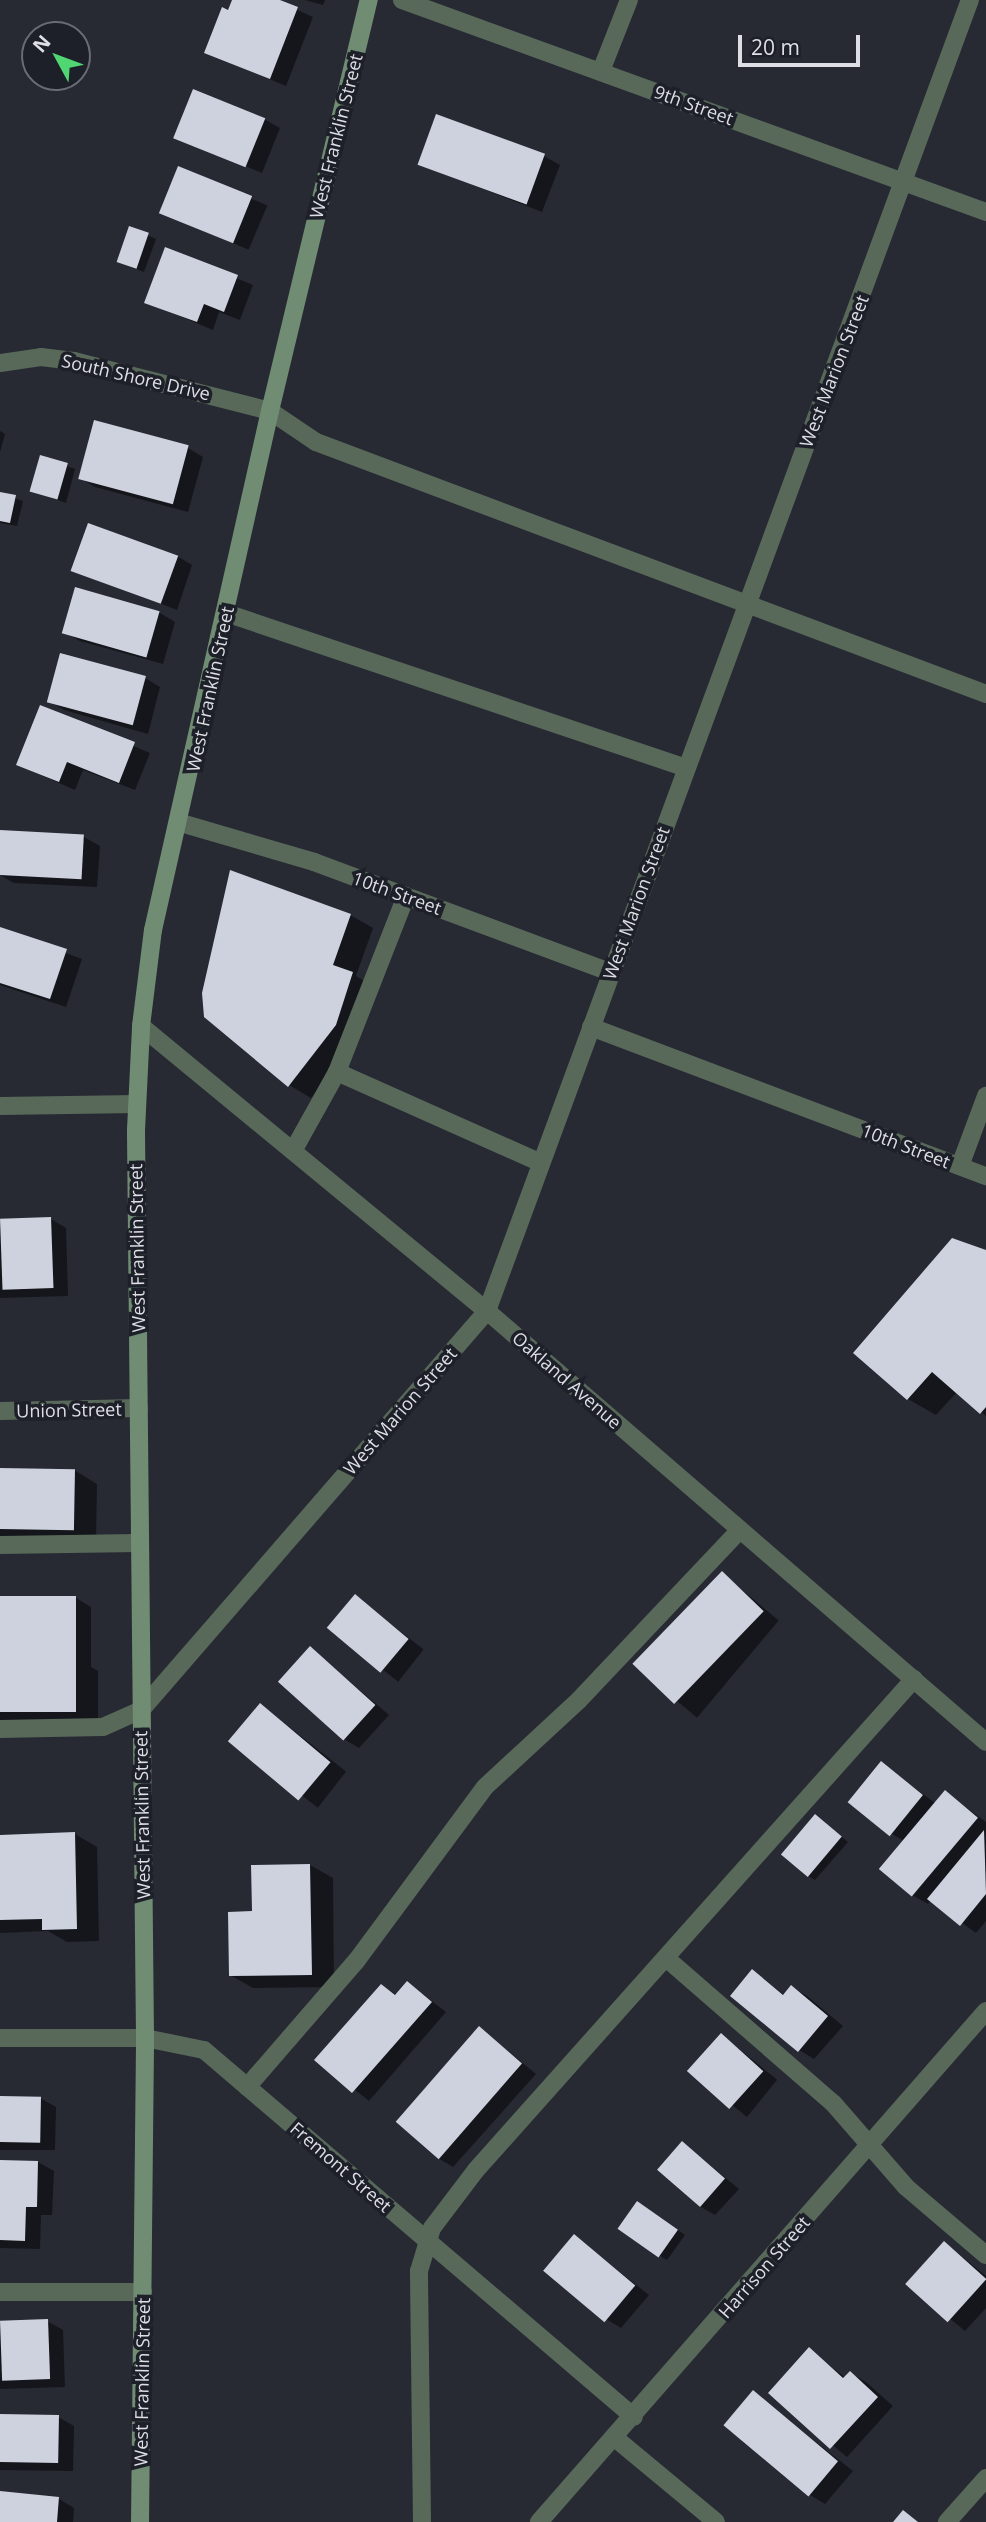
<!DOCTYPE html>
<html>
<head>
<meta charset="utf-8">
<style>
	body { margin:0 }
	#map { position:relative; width:986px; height:2522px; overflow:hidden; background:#272a33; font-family:"Open Sans",sans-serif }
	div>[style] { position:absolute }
	.shadow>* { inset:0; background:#0007; transform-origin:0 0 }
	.building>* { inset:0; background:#ced2de; transform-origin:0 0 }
	.service>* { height:18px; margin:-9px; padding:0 9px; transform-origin:9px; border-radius:9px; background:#58695a }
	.minor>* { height:18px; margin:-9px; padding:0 9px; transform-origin:9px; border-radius:9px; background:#58695a }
	.tertiary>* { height:18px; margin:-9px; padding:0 9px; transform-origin:9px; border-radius:9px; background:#58695a }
	.secondary>* { height:18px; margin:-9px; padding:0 9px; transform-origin:9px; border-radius:9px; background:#708d74 }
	span { translate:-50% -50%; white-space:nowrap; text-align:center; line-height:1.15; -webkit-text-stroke:7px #1e2029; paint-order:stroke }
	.street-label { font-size:18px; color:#dddfe5 }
	.north { position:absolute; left:21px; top:21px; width:70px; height:70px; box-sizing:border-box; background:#1e2029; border:2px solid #6a6c74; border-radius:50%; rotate:311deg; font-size:19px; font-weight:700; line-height:28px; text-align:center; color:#dddfe5 }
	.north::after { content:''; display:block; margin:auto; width:24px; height:32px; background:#51d674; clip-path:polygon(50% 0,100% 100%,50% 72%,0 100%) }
	.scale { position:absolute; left:738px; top:35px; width:122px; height:32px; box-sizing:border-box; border:4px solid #dddfe5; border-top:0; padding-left:9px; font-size:21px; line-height:24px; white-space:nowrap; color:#dddfe5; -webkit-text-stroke:5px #1e2029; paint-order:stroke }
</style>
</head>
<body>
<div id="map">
	<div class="shadow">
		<div style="clip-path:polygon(234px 0,275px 0,313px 17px,286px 86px,206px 52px)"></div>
		<div style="clip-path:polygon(305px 0,325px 0,323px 5px)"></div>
		<div style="clip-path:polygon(264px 119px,280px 128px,262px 173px,176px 137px)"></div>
		<div style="clip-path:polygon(544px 156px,560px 165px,542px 212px,419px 164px)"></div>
		<div style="left:179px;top:168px;width:96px;height:48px;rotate:23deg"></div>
		<div style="clip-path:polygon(130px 228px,156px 239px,144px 272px,126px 265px)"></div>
		<div style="clip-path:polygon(166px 249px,253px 285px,240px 320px,219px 312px,213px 330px,146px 302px)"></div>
		<div style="clip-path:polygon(95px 422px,188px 448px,203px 457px,188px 512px,95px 487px,80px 478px)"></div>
		<div style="clip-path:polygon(0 431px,5px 434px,0 452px)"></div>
		<div style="clip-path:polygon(41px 457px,75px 469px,66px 503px,32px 491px)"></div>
		<div style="clip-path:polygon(0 494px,23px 501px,17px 526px,0 523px)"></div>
		<div style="clip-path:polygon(177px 556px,192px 565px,177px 610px,73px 570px)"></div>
		<div style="clip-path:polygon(160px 613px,175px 622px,163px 664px,80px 641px,64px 632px)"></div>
		<div style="clip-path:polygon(145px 678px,160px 687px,148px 734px,64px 710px,49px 701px)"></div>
		<div style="clip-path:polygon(41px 707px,150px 753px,135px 790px,83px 770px,75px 790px,18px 765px)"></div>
		<div style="clip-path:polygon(1px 832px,84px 837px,100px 846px,97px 887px,14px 883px,0 875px)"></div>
		<div style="clip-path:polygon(350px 915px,373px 928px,356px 976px,375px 987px,359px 1038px,311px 1098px,289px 1085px)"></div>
		<div style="clip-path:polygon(0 929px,82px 959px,66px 1007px,0 985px)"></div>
		<div style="clip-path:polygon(51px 1219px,66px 1228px,68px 1296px,0 1298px,0 1220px)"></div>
		<div style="clip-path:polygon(986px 1251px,986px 1416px,957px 1392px,936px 1415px,908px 1399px,856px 1353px)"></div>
		<div style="clip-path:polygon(0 1470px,74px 1470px,97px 1484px,96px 1541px,0 1541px)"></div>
		<div style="left:722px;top:1573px;width:74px;height:127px;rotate:40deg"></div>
		<div style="left:355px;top:1596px;width:87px;height:41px;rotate:38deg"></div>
		<div style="clip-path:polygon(0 1597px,76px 1598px,91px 1607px,91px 1667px,98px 1671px,98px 1725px,0 1724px)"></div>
		<div style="clip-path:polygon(310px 1648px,389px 1715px,359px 1748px,344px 1739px)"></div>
		<div style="left:261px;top:1705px;width:108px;height:46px;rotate:38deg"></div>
		<div style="clip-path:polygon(881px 1763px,935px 1803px,945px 1792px,986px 1822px,986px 1921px,976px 1933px,931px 1900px,928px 1904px,912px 1895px,904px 1841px,892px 1834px)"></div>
		<div style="clip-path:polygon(816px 1816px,848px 1842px,815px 1880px,808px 1876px)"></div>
		<div style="clip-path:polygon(75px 1834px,97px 1847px,99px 1941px,67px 1942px,48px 1931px,0 1933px,0 1836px)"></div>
		<div style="clip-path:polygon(310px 1865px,333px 1878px,334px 1987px,253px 1988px,230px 1975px,253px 1913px)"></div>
		<div style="clip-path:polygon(752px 1972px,785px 1995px,792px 1987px,807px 1996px,843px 2026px,814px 2059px,799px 2050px)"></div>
		<div style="clip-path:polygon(408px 1983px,446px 2012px,369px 2101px,317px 2060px,382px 1986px,397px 1995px)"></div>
		<div style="clip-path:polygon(480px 2028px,536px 2074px,453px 2167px,438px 2158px)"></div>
		<div style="left:722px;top:2035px;width:71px;height:48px;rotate:39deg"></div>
		<div style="clip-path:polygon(0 2098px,40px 2098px,56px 2107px,55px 2150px,0 2150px)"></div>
		<div style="clip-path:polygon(683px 2143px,739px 2189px,715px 2215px,699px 2206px)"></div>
		<div style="clip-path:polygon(0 2162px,38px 2162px,54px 2171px,52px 2215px,41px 2215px,40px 2249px,0 2248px)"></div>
		<div style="clip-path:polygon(645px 2207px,685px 2235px,667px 2260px,660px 2256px)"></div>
		<div style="clip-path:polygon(575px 2237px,649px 2295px,621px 2328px,606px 2319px)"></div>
		<div style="clip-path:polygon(945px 2243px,986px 2276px,986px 2308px,965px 2331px,908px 2284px)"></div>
		<div style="clip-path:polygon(47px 2321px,63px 2330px,65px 2387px,0 2389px,0 2323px)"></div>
		<div style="clip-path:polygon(809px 2350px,846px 2378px,850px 2373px,866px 2382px,893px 2406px,847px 2457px,770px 2393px)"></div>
		<div style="clip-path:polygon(753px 2393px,853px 2471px,825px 2504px,810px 2495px)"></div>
		<div style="clip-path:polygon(0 2416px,58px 2417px,74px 2426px,73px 2471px,0 2470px)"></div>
		<div style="clip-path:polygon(0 2493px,59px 2499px,74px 2508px,73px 2522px,0 2522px)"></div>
	</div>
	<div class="building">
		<div style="clip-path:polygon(232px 0,280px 0,298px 7px,270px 79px,204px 53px,222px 7px,228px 10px)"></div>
		<div style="left:193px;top:89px;width:78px;height:53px;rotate:22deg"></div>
		<div style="left:436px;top:114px;width:116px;height:54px;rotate:20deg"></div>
		<div style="left:178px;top:166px;width:80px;height:51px;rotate:22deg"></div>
		<div style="left:129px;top:226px;width:21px;height:38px;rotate:19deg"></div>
		<div style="clip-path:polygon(165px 247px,238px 275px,224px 312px,204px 304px,197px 322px,144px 303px)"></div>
		<div style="left:94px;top:420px;width:98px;height:61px;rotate:15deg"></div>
		<div style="left:40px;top:455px;width:29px;height:38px;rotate:16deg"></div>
		<div style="clip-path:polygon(0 492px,16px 495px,10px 523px,0 521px)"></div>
		<div style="left:88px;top:523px;width:96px;height:51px;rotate:20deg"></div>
		<div style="left:75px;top:587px;width:88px;height:48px;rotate:16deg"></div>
		<div style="left:60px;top:653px;width:89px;height:51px;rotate:15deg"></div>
		<div style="clip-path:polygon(40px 705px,135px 742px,119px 783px,67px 762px,59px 782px,16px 765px)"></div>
		<div style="left:0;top:830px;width:84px;height:45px;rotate:3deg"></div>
		<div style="clip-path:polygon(230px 870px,351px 914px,333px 965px,353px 972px,336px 1025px,288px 1087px,204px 1017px,202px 993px)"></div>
		<div style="clip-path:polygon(0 927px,67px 949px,50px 999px,0 983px)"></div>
		<div style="left:51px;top:1217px;width:71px;height:51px;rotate:88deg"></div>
		<div style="clip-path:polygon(952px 1238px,986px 1250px,986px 1407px,980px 1414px,932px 1372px,907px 1400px,853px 1353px)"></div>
		<div style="left:0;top:1468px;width:75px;height:61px;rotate:1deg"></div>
		<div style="left:722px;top:1571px;width:58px;height:129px;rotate:44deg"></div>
		<div style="left:355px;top:1594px;width:70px;height:44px;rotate:40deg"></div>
		<div style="left:0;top:1596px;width:76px;height:116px"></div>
		<div style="left:310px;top:1646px;width:88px;height:48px;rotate:42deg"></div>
		<div style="left:260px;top:1703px;width:92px;height:50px;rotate:40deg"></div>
		<div style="left:881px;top:1761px;width:54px;height:53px;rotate:39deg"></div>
		<div style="left:945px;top:1790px;width:43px;height:103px;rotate:40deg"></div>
		<div style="left:815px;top:1814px;width:35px;height:53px;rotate:40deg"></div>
		<div style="clip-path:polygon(984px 1830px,986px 1894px,960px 1926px,927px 1899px)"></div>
		<div style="clip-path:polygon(75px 1832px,77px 1929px,42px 1930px,42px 1919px,0 1920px,0 1835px)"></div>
		<div style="clip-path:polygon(310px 1864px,312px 1975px,229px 1976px,228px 1912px,252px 1911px,251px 1865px)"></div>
		<div style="clip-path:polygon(752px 1969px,783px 1995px,791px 1985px,828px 2016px,798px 2052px,730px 1996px)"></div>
		<div style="clip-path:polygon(407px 1981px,432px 2002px,352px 2093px,314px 2060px,381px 1984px,395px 1995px)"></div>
		<div style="left:479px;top:2026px;width:57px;height:127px;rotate:41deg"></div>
		<div style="left:721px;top:2033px;width:57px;height:51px;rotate:42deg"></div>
		<div style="left:0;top:2096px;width:41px;height:46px;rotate:1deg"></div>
		<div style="left:682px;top:2141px;width:57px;height:38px;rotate:41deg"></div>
		<div style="clip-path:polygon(0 2160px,38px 2161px,37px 2207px,26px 2207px,25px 2241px,0 2240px)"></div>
		<div style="left:637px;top:2201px;width:50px;height:34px;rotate:35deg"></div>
		<div style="left:574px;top:2234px;width:80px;height:48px;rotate:40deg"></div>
		<div style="left:944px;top:2241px;width:57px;height:58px;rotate:42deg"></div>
		<div style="left:48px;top:2319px;width:60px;height:48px;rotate:88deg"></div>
		<div style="clip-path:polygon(809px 2347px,843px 2378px,850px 2371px,878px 2397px,830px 2449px,768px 2393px)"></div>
		<div style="left:753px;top:2390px;width:111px;height:46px;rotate:40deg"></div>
		<div style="left:0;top:2414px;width:59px;height:48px;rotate:1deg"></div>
		<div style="clip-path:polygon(0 2491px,59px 2497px,57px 2522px,0 2522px)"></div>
		<div style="clip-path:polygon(903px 2510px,918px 2522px,893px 2522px)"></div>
	</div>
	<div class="service">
		<div style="left:601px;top:71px;width:76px;rotate:-68.5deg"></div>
		<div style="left:270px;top:411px;width:55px;rotate:34deg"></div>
		<div style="left:316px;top:442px;width:716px;rotate:20.61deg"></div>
		<div style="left:226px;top:613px;width:485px;rotate:18.6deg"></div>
		<div style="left:337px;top:1072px;width:223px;rotate:24deg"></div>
		<div style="left:0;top:1106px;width:137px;rotate:-0.8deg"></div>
		<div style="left:293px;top:1151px;width:90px;rotate:-60.9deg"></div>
		<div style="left:337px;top:1072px;width:189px;rotate:-68.6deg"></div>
		<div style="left:960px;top:1166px;width:75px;rotate:-69.6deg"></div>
		<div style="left:0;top:1545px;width:138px;rotate:-0.8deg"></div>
		<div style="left:0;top:1729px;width:103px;rotate:-1.1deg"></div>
		<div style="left:103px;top:1727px;width:42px;rotate:-24.1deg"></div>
		<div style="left:666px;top:1958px;width:221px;rotate:41deg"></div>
		<div style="left:833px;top:2103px;width:111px;rotate:49deg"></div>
		<div style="left:906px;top:2187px;width:105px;rotate:40.4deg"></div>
		<div style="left:247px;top:2087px;width:168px;rotate:-49.1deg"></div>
		<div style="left:357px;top:1960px;width:215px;rotate:-53.5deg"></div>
		<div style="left:485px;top:1787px;width:128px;rotate:-42.8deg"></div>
		<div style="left:579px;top:1700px;width:234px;rotate:-46.6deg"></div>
		<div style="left:0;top:2292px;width:143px"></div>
		<div style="left:422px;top:2522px;width:251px;rotate:-90.7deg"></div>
		<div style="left:419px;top:2271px;width:45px;rotate:-73.2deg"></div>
		<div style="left:432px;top:2228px;width:73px;rotate:-52.8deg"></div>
		<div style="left:476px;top:2170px;width:658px;rotate:-48.27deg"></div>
		<div style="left:947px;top:2522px;width:59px;rotate:-48.4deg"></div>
	</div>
	<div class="minor">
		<div style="left:402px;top:0;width:621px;rotate:19.95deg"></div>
		<div style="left:0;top:363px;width:41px;rotate:-8.3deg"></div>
		<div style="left:41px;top:357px;width:33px;rotate:7deg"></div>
		<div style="left:74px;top:361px;width:202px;rotate:14.3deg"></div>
		<div style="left:181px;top:823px;width:139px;rotate:16.3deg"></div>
		<div style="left:314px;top:862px;width:316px;rotate:20.4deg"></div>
		<div style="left:591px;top:1027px;width:422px;rotate:20.7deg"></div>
		<div style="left:0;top:1411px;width:139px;rotate:-1.2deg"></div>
		<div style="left:0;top:2038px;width:145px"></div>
		<div style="left:145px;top:2038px;width:60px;rotate:11.5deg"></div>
		<div style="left:204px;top:2050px;width:565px;rotate:40.48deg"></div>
		<div style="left:615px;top:2438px;width:131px;rotate:39.7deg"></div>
	</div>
	<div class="tertiary">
		<div style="left:141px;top:1026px;width:448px;rotate:39.5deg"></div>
		<div style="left:487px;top:1311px;width:659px;rotate:40.82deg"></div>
		<div style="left:141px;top:1710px;width:528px;rotate:-49.07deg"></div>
		<div style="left:487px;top:1311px;width:1397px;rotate:-69.78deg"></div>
		<div style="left:539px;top:2522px;width:679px;rotate:-48.82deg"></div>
	</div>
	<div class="secondary">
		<div style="left:140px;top:2522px;width:484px;rotate:-89.4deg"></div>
		<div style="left:145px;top:2038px;width:908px;rotate:-90.57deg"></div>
		<div style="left:136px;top:1130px;width:104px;rotate:-87.2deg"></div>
		<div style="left:141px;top:1026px;width:97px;rotate:-82.9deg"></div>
		<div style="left:153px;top:930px;width:532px;rotate:-77.3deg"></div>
		<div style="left:270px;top:411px;width:423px;rotate:-76.5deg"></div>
	</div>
	<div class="street-label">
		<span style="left:694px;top:105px;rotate:20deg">9th Street</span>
		<span style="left:336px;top:136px;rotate:-76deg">West Franklin Street</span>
		<span style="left:834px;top:371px;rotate:-69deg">West Marion Street</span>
		<span style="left:136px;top:377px;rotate:13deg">South Shore Drive</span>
		<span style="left:210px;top:689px;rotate:-78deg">West Franklin Street</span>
		<span style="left:397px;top:893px;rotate:20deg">10th Street</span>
		<span style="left:636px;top:903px;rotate:-70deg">West Marion Street</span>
		<span style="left:906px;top:1146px;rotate:21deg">10th Street</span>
		<span style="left:137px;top:1248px;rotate:-91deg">West Franklin Street</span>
		<span style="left:567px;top:1380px;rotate:41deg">Oakland Avenue</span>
		<span style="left:69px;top:1410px;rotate:-1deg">Union Street</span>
		<span style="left:400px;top:1411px;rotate:-49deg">West Marion Street</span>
		<span style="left:142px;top:1815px;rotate:-91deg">West Franklin Street</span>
		<span style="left:341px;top:2167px;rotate:41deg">Fremont Street</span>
		<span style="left:764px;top:2267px;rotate:-49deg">Harrison Street</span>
		<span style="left:142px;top:2382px;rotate:-89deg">West Franklin Street</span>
	</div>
	<div class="north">N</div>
	<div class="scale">20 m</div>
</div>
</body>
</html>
